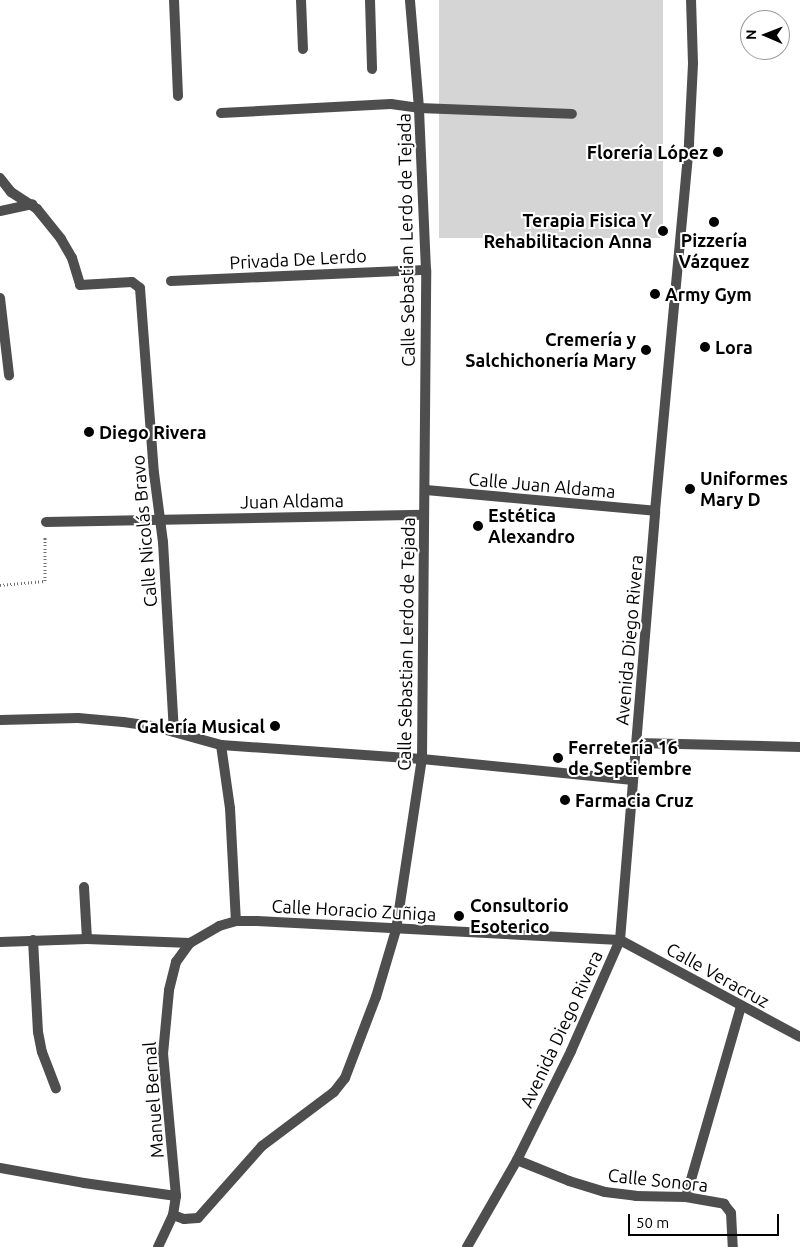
<!DOCTYPE html>
<html>
<head>
<meta charset="utf-8">
<style>
	body { margin:0 }
	#map { position:relative; width:800px; height:1247px; overflow:hidden; background:#fff; font-family:Ubuntu,sans-serif }
	div>[style] { position:absolute }
	.green>* { inset:0; background:#d5d5d5; transform-origin:0 0 }
	.path>* { height:3px; margin-top:-1.5px; transform-origin:0; background:repeating-linear-gradient(90deg,#707070 0 1px,transparent 0 3.5px) }
	.service>* { height:10px; margin:-5px; padding:0 5px; transform-origin:5px; border-radius:5px; background:#4e4e4e }
	.minor>* { height:10px; margin:-5px; padding:0 5px; transform-origin:5px; border-radius:5px; background:#4e4e4e }
	.dots>* { width:14px; height:14px; translate:-50% -50%; box-sizing:border-box; border:2px solid #fff; border-radius:50% }
	span { translate:-50% -50%; white-space:nowrap; text-align:center; line-height:1.15; -webkit-text-stroke:4px #fff; paint-order:stroke }
	.poi-label { font-size:18px; color:#000; font-weight:700 }
	.right { translate:-100% -50%; text-align:right }
	.left { translate:0 -50%; text-align:left }
	.street-label { font-size:18px; color:#000 }
	.north { position:absolute; left:740px; top:10px; width:50px; height:50px; box-sizing:border-box; background:#fff; border:1px solid #999; border-radius:50%; rotate:271deg; font-size:14px; font-weight:700; line-height:20px; text-align:center; color:#000 }
	.north::after { content:''; display:block; margin:auto; width:18px; height:22px; background:#000; clip-path:polygon(50% 0,100% 100%,50% 72%,0 100%) }
	.scale { position:absolute; left:628px; top:1214px; width:151px; height:22px; box-sizing:border-box; border:2px solid #000; border-top:0; padding-left:6px; font-size:15px; line-height:18px; white-space:nowrap; color:#000; -webkit-text-stroke:4px #fff; paint-order:stroke }
</style>
</head>
<body>
<div id="map">
	<div class="green">
		<div style="left:439px;top:0;width:224px;height:238px"></div>
	</div>
	<div class="path">
		<div style="left:0;top:585px;width:45px;rotate:-5.1deg"></div>
		<div style="left:45px;top:581px;width:44px;rotate:-90deg"></div>
	</div>
	<div class="service">
		<div style="left:419px;top:108px;width:153px;rotate:2.2deg"></div>
	</div>
	<div class="minor">
		<div style="left:174px;top:0;width:96px;rotate:87.6deg"></div>
		<div style="left:301px;top:0;width:49px;rotate:87.7deg"></div>
		<div style="left:370px;top:0;width:69px;rotate:88.3deg"></div>
		<div style="left:221px;top:113px;width:170px;rotate:-3deg"></div>
		<div style="left:391px;top:104px;width:28px;rotate:8deg"></div>
		<div style="left:0;top:178px;width:18px;rotate:52deg"></div>
		<div style="left:11px;top:192px;width:31px;rotate:33deg"></div>
		<div style="left:37px;top:209px;width:38px;rotate:51deg"></div>
		<div style="left:61px;top:239px;width:22px;rotate:60deg"></div>
		<div style="left:72px;top:258px;width:28px;rotate:73deg"></div>
		<div style="left:80px;top:285px;width:52px;rotate:-3.3deg"></div>
		<div style="left:132px;top:282px;width:10px;rotate:37deg"></div>
		<div style="left:140px;top:288px;width:186px;rotate:85.7deg"></div>
		<div style="left:154px;top:473px;width:70px;rotate:82.6deg"></div>
		<div style="left:163px;top:542px;width:190px;rotate:86.7deg"></div>
		<div style="left:0;top:211px;width:33px;rotate:-12deg"></div>
		<div style="left:171px;top:281px;width:255px;rotate:-2.5deg"></div>
		<div style="left:0;top:298px;width:78px;rotate:83.3deg"></div>
		<div style="left:426px;top:490px;width:230px;rotate:5.2deg"></div>
		<div style="left:46px;top:522px;width:378px;rotate:-1.1deg"></div>
		<div style="left:0;top:720px;width:78px;rotate:-1.5deg"></div>
		<div style="left:78px;top:718px;width:45px;rotate:5.1deg"></div>
		<div style="left:123px;top:722px;width:29px;rotate:8deg"></div>
		<div style="left:152px;top:726px;width:72px;rotate:15.4deg"></div>
		<div style="left:221px;top:745px;width:201px;rotate:4deg"></div>
		<div style="left:422px;top:759px;width:212px;rotate:5.7deg"></div>
		<div style="left:637px;top:743px;width:163px;rotate:1.4deg"></div>
		<div style="left:221px;top:745px;width:64px;rotate:81.9deg"></div>
		<div style="left:230px;top:808px;width:113px;rotate:87deg"></div>
		<div style="left:84px;top:887px;width:52px;rotate:86.7deg"></div>
		<div style="left:33px;top:940px;width:92px;rotate:86.9deg"></div>
		<div style="left:38px;top:1032px;width:20px;rotate:79deg"></div>
		<div style="left:42px;top:1052px;width:39px;rotate:69deg"></div>
		<div style="left:0;top:942px;width:87px;rotate:-2deg"></div>
		<div style="left:87px;top:939px;width:103px;rotate:2.2deg"></div>
		<div style="left:517px;top:1160px;width:56px;rotate:22deg"></div>
		<div style="left:569px;top:1181px;width:38px;rotate:17deg"></div>
		<div style="left:605px;top:1192px;width:31px;rotate:7deg"></div>
		<div style="left:636px;top:1196px;width:50px;rotate:1.1deg"></div>
		<div style="left:686px;top:1197px;width:39px;rotate:10deg"></div>
		<div style="left:724px;top:1204px;width:11px;rotate:52deg"></div>
		<div style="left:731px;top:1213px;width:34px;rotate:87deg"></div>
		<div style="left:0;top:1168px;width:85px;rotate:10.1deg"></div>
		<div style="left:84px;top:1183px;width:93px;rotate:8deg"></div>
		<div style="left:686px;top:1197px;width:199px;rotate:-73.9deg"></div>
		<div style="left:173px;top:1215px;width:12px;rotate:20deg"></div>
		<div style="left:184px;top:1219px;width:14px;rotate:-4deg"></div>
		<div style="left:198px;top:1218px;width:96px;rotate:-48.4deg"></div>
		<div style="left:262px;top:1146px;width:90px;rotate:-36.9deg"></div>
		<div style="left:334px;top:1092px;width:18px;rotate:-52deg"></div>
		<div style="left:345px;top:1078px;width:87px;rotate:-69.1deg"></div>
		<div style="left:376px;top:997px;width:70px;rotate:-73.4deg"></div>
		<div style="left:396px;top:930px;width:173px;rotate:-81.4deg"></div>
		<div style="left:422px;top:759px;width:489px;rotate:-89.5deg"></div>
		<div style="left:426px;top:270px;width:162px;rotate:-92.5deg"></div>
		<div style="left:419px;top:108px;width:108px;rotate:-94.8deg"></div>
		<div style="left:158px;top:1247px;width:35px;rotate:-65deg"></div>
		<div style="left:173px;top:1215px;width:19px;rotate:-81deg"></div>
		<div style="left:176px;top:1196px;width:143px;rotate:-95.2deg"></div>
		<div style="left:163px;top:1054px;width:64px;rotate:-84.6deg"></div>
		<div style="left:169px;top:990px;width:29px;rotate:-76deg"></div>
		<div style="left:176px;top:962px;width:24px;rotate:-54deg"></div>
		<div style="left:190px;top:943px;width:34px;rotate:-30deg"></div>
		<div style="left:219px;top:926px;width:18px;rotate:-16deg"></div>
		<div style="left:236px;top:921px;width:21px"></div>
		<div style="left:257px;top:921px;width:363px;rotate:3deg"></div>
		<div style="left:620px;top:940px;width:204px;rotate:28.3deg"></div>
		<div style="left:467px;top:1247px;width:100px;rotate:-60.1deg"></div>
		<div style="left:517px;top:1160px;width:122px;rotate:-63.6deg"></div>
		<div style="left:571px;top:1051px;width:121px;rotate:-66.2deg"></div>
		<div style="left:620px;top:940px;width:430px;rotate:-85.3deg"></div>
		<div style="left:655px;top:511px;width:370px;rotate:-84.7deg"></div>
		<div style="left:689px;top:143px;width:80px;rotate:-87.1deg"></div>
		<div style="left:693px;top:63px;width:63px;rotate:-91.8deg"></div>
	</div>
	<div class="dots">
		<div style="left:718px;top:152px;background:#000"></div>
		<div style="left:714px;top:222px;background:#000"></div>
		<div style="left:663px;top:231px;background:#000"></div>
		<div style="left:655px;top:294px;background:#000"></div>
		<div style="left:705px;top:347px;background:#000"></div>
		<div style="left:646px;top:350px;background:#000"></div>
		<div style="left:89px;top:432px;background:#000"></div>
		<div style="left:690px;top:489px;background:#000"></div>
		<div style="left:478px;top:526px;background:#000"></div>
		<div style="left:275px;top:726px;background:#000"></div>
		<div style="left:558px;top:758px;background:#000"></div>
		<div style="left:565px;top:800px;background:#000"></div>
		<div style="left:459px;top:916px;background:#000"></div>
	</div>
	<div class="poi-label">
		<span class="right" style="left:708px;top:152px">Florería López</span>
		<span class="right" style="left:652px;top:231px">Terapia Fisica Y<br>Rehabilitacion Anna</span>
		<span style="left:714px;top:251px">Pizzería<br>Vázquez</span>
		<span class="left" style="left:665px;top:294px">Army Gym</span>
		<span class="right" style="left:636px;top:350px">Cremería y<br>Salchichonería Mary</span>
		<span class="left" style="left:715px;top:347px">Lora</span>
		<span class="left" style="left:99px;top:432px">Diego Rivera</span>
		<span class="left" style="left:700px;top:489px">Uniformes<br>Mary D</span>
		<span class="left" style="left:488px;top:526px">Estética<br>Alexandro</span>
		<span class="right" style="left:265px;top:726px">Galería Musical</span>
		<span class="left" style="left:568px;top:758px">Ferretería 16<br>de Septiembre</span>
		<span class="left" style="left:575px;top:800px">Farmacia Cruz</span>
		<span class="left" style="left:470px;top:916px">Consultorio<br>Esoterico</span>
	</div>
	<div class="street-label">
		<span style="left:406px;top:240px;rotate:-91deg">Calle Sebastian Lerdo de Tejada</span>
		<span style="left:298px;top:259px;rotate:-3deg">Privada De Lerdo</span>
		<span style="left:542px;top:485px;rotate:5deg">Calle Juan Aldama</span>
		<span style="left:292px;top:501px;rotate:-1deg">Juan Aldama</span>
		<span style="left:144px;top:531px;rotate:-95deg">Calle Nicolás Bravo</span>
		<span style="left:629px;top:640px;rotate:-85deg">Avenida Diego Rivera</span>
		<span style="left:406px;top:644px;rotate:-89deg">Calle Sebastian Lerdo de Tejada</span>
		<span style="left:354px;top:910px;rotate:3deg">Calle Horacio Zuñiga</span>
		<span style="left:718px;top:975px;rotate:29deg">Calle Veracruz</span>
		<span style="left:561px;top:1029px;rotate:-65deg">Avenida Diego Rivera</span>
		<span style="left:153px;top:1100px;rotate:-94deg">Manuel Bernal</span>
		<span style="left:658px;top:1180px;rotate:6deg">Calle Sonora</span>
	</div>
	<div class="north">N</div>
	<div class="scale">50 m</div>
</div>
</body>
</html>
